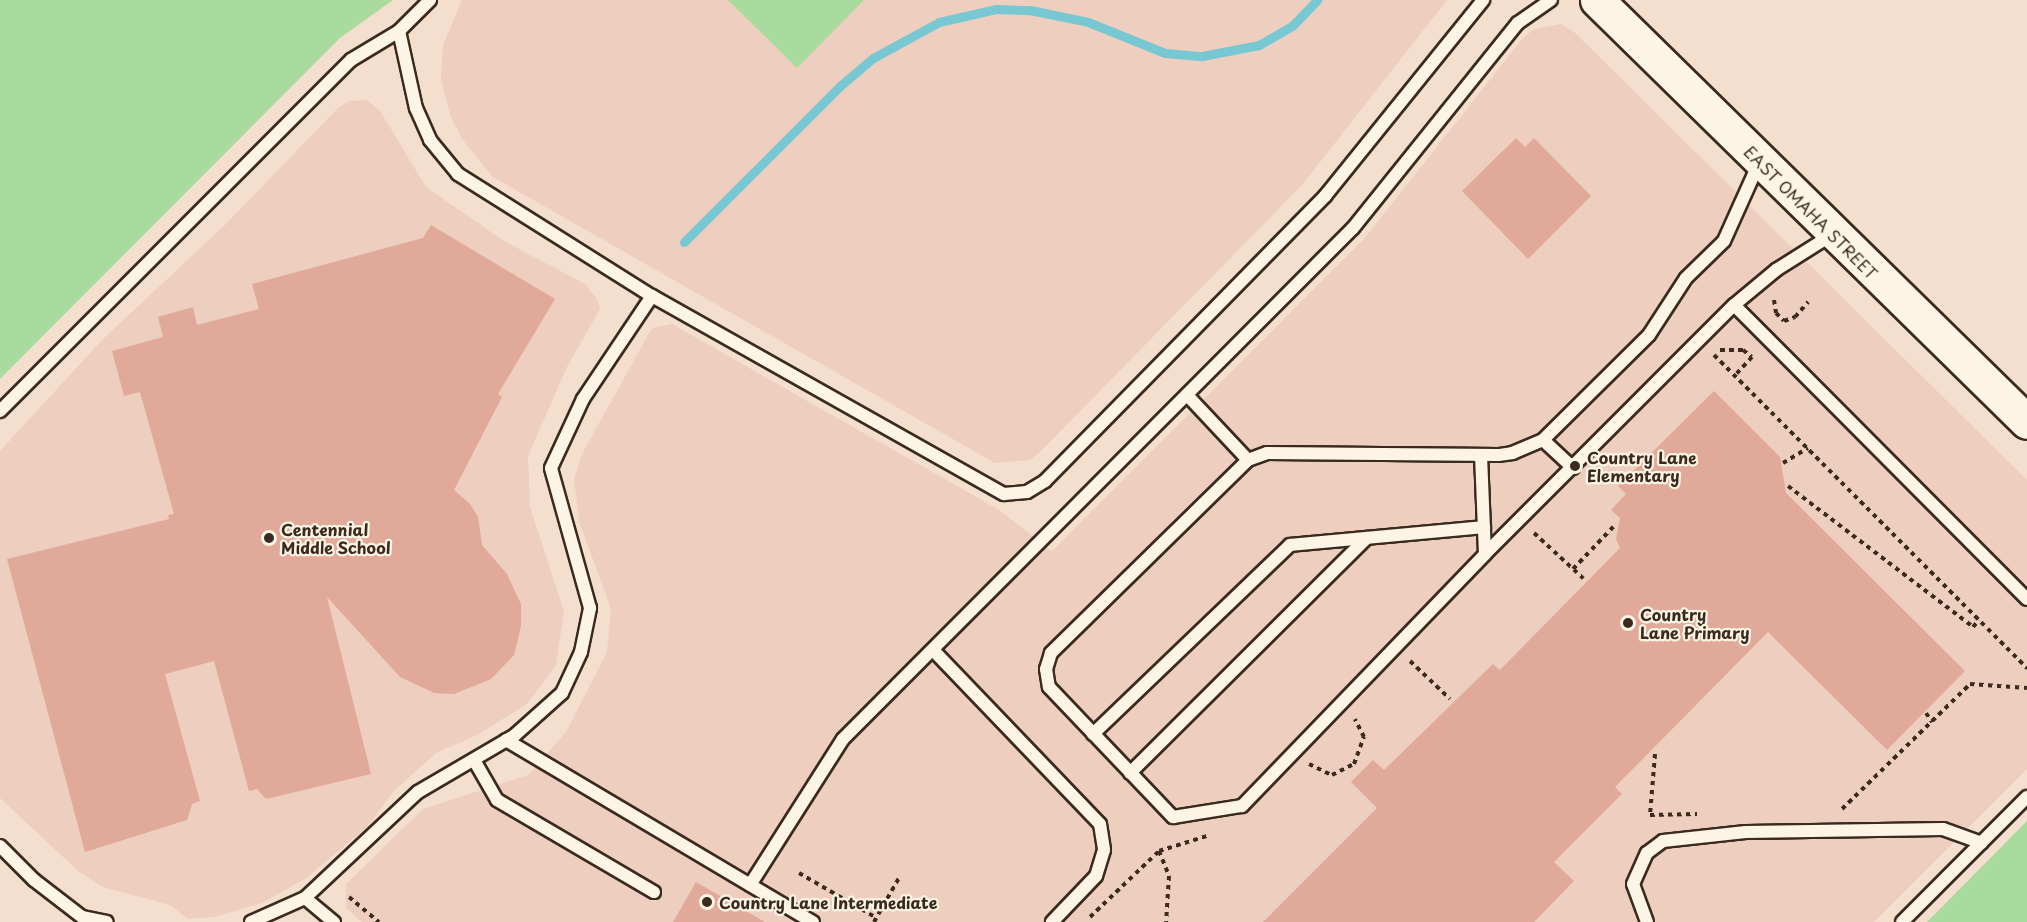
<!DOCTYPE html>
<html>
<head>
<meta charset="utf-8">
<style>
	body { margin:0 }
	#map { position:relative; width:2027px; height:922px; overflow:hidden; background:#f4dece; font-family:"Playpen Sans",sans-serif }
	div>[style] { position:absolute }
	.built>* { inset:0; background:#eecebe }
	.green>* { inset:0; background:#a8db9d }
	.stream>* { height:9px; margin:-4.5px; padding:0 4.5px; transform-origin:4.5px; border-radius:4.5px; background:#78c8d4 }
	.building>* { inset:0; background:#e1a999 }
	.path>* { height:4px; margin-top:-2px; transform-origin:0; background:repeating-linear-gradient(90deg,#3b2a1e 0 4.5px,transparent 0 9px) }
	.roads { filter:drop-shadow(2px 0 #3b2a1e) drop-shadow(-2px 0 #3b2a1e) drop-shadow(0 2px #3b2a1e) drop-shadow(0 -2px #3b2a1e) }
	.lane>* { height:12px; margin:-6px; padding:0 6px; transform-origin:6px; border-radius:6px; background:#fcf5e5 }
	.secondary>* { height:33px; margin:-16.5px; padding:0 16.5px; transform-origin:16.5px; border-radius:16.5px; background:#fcf5e5 }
	.dots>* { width:16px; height:16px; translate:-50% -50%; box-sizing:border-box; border:3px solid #fcf5e5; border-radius:50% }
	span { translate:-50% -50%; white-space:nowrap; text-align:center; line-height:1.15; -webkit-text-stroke:4.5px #fcf5e5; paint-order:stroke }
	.street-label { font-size:16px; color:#3b2a1e }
	.poi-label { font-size:16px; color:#3b2a1e; font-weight:700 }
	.left { translate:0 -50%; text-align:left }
</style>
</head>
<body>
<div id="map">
	<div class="built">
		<div style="clip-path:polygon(462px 0,1447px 0,1302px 185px,1042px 450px,1030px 460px,995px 463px,493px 177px,462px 139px,450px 115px,441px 79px,443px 45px)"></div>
		<div style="clip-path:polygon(1561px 24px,1574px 32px,2027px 480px,2027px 769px,1874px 922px,362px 922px,346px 908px,346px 884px,423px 809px,528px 775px,566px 732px,607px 652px,611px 609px,579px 521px,574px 479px,582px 454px,652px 328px,672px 324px,999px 510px,1052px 551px,1364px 239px,1523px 38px,1534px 29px)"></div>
		<div style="clip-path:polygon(367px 100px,380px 111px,426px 187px,504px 241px,585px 284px,597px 299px,600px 309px,567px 367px,528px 456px,530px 507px,564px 611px,556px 665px,527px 704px,477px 735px,436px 753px,393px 792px,366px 828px,306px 878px,262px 903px,214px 917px,188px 919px,170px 905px,103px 887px,77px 870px,0 798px,0 451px,102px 340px,225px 225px,338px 108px,349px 101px)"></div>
	</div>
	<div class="green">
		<div style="clip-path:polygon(0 0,393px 0,340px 38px,0 379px)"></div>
		<div style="clip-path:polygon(728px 0,864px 0,797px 68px)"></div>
		<div style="clip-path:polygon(2027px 821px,2027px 922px,1927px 922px)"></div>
	</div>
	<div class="stream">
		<div style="left:684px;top:242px;width:221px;rotate:-45deg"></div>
		<div style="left:840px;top:86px;width:43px;rotate:-40.3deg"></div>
		<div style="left:873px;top:58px;width:75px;rotate:-28.6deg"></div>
		<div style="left:939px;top:22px;width:58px;rotate:-12.8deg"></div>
		<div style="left:996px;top:9px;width:34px;rotate:2deg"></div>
		<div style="left:1030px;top:10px;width:59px;rotate:11.7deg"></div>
		<div style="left:1088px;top:22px;width:83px;rotate:21.9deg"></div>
		<div style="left:1165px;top:53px;width:37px;rotate:5deg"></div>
		<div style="left:1202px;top:56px;width:58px;rotate:-10.9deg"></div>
		<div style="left:1259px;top:45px;width:39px;rotate:-30deg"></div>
		<div style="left:1293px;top:25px;width:35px;rotate:-46deg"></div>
	</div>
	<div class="building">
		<div style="clip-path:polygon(1516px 138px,1525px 147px,1534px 138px,1591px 196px,1528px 259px,1462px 191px)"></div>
		<div style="clip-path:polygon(431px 225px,555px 299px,498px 394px,502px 397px,454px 490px,470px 504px,478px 517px,482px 545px,507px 574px,521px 604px,521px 626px,514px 655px,491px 679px,454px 694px,434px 693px,400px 677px,327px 597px,371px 774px,266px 799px,257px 789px,249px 791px,214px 661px,165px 674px,200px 801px,192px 804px,187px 820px,85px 852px,7px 559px,169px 519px,168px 515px,174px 514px,140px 392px,124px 396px,112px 351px,163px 337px,158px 317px,193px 307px,197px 325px,259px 309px,252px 284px,423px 238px)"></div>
		<div style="clip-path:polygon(1714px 391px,1780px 457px,1786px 493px,1965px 671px,1887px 750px,1768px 632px,1615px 787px,1622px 794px,1554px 862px,1574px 881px,1534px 922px,1263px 922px,1377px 808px,1351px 782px,1373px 760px,1384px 770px,1493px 664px,1500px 670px,1620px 548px,1616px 539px,1620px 518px,1611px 510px,1626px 494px,1618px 486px)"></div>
		<div style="clip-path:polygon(696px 882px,765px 922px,673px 922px)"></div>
	</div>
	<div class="path">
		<div style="left:1774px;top:300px;width:13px;rotate:81deg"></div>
		<div style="left:1776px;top:313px;width:11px;rotate:45deg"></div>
		<div style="left:1784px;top:321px;width:12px;rotate:-20deg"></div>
		<div style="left:1795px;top:317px;width:20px;rotate:-49deg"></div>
		<div style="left:1720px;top:350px;width:23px"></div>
		<div style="left:1743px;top:350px;width:11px;rotate:38deg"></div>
		<div style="left:1752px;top:357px;width:25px;rotate:133deg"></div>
		<div style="left:1714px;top:355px;width:443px;rotate:45deg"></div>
		<div style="left:1783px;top:463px;width:29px;rotate:-31deg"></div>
		<div style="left:1788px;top:486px;width:233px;rotate:37.3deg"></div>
		<div style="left:1973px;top:627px;width:9px;rotate:-49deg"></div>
		<div style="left:1534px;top:533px;width:67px;rotate:42.6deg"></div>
		<div style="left:1573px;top:569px;width:61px;rotate:-46.3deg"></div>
		<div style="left:1410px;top:661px;width:55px;rotate:43.5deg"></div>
		<div style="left:1926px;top:713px;width:11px;rotate:56deg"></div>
		<div style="left:1655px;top:754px;width:61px;rotate:94.7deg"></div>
		<div style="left:1650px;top:815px;width:47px;rotate:-1.2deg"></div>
		<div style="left:1309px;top:764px;width:25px;rotate:26deg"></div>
		<div style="left:1332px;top:775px;width:25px;rotate:-27deg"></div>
		<div style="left:1354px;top:764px;width:29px;rotate:-70deg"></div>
		<div style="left:1364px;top:737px;width:20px;rotate:-117deg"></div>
		<div style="left:1842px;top:809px;width:179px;rotate:-44.3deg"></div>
		<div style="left:1970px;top:684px;width:57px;rotate:4deg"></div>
		<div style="left:1159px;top:851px;width:27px;rotate:68deg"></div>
		<div style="left:1169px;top:876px;width:46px;rotate:93.7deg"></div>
		<div style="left:799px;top:873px;width:88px;rotate:30.1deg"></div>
		<div style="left:349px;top:897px;width:39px;rotate:40deg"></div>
		<div style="left:1090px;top:917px;width:95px;rotate:-43.7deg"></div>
		<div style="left:1159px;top:851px;width:53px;rotate:-17.4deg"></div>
		<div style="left:874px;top:922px;width:53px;rotate:-60.5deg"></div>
	</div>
	<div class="roads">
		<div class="lane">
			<div style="left:399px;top:31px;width:79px;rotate:77.6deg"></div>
			<div style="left:416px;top:108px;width:35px;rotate:66deg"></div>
			<div style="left:430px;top:140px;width:44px;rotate:50.5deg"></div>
			<div style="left:458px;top:174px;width:229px;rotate:32.2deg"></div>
			<div style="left:652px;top:296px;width:404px;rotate:29.4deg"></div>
			<div style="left:1004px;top:494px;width:23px;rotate:-5deg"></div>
			<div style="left:1027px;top:492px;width:21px;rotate:-31deg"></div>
			<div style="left:1045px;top:481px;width:400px;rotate:-45.5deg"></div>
			<div style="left:1325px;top:196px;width:252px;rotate:-51.1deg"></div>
			<div style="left:1759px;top:163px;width:85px;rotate:114.2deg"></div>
			<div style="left:1724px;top:241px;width:53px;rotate:135.8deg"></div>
			<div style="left:1686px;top:278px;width:68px;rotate:123deg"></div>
			<div style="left:1649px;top:335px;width:149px;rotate:135.3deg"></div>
			<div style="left:1543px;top:440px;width:33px;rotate:157deg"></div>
			<div style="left:1513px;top:453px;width:15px;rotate:172deg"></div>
			<div style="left:1498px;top:455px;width:231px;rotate:-179.5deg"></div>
			<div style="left:1267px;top:453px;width:20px;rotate:160deg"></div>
			<div style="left:1248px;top:460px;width:276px;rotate:135.6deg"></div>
			<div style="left:1051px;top:653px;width:17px;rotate:107deg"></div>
			<div style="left:1046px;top:669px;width:18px;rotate:81deg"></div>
			<div style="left:1049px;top:687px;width:180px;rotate:46.4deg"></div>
			<div style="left:1173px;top:817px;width:70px;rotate:-9.1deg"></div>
			<div style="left:1242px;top:806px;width:350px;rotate:-46deg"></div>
			<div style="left:1485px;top:554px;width:352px;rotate:-45deg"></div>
			<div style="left:1734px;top:305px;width:55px;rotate:-39.8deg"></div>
			<div style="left:1776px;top:270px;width:67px;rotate:-32.3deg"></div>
			<div style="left:1734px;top:305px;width:415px;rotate:45.1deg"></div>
			<div style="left:1187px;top:395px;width:89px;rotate:46.8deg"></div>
			<div style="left:0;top:411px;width:496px;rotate:-45deg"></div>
			<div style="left:351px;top:60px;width:56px;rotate:-31.1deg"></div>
			<div style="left:399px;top:31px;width:44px;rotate:-45deg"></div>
			<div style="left:1543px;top:440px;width:41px;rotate:43deg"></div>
			<div style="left:1481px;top:455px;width:99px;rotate:87.7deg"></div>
			<div style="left:933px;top:650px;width:241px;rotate:46.2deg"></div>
			<div style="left:1100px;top:824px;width:26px;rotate:81deg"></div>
			<div style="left:1104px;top:850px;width:27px;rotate:107deg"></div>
			<div style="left:1096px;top:876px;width:64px;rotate:133.7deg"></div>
			<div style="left:1093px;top:734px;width:273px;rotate:-43.8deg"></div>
			<div style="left:1290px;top:545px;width:195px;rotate:-5.3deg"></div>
			<div style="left:506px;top:740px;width:357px;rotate:30.7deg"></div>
			<div style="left:474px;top:760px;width:46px;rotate:60.1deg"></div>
			<div style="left:497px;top:800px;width:182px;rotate:30.4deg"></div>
			<div style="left:1130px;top:773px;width:334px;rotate:-44.8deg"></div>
			<div style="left:0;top:846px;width:48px;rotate:45deg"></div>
			<div style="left:34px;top:880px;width:61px;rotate:37.6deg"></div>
			<div style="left:82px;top:917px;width:25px;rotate:11deg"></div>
			<div style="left:750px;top:885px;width:173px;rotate:-57.5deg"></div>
			<div style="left:843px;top:739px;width:722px;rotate:-45.06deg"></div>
			<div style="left:1353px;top:228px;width:263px;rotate:-51.2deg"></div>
			<div style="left:1518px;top:23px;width:40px;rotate:-34.9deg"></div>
			<div style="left:305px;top:898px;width:38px;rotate:40deg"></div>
			<div style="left:251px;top:922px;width:59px;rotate:-24deg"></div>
			<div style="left:305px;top:898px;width:155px;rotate:-43.2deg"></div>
			<div style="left:418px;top:792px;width:113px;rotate:-30.4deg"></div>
			<div style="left:515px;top:735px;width:63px;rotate:-41.8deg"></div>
			<div style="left:562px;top:693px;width:45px;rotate:-65.1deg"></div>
			<div style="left:581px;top:652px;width:45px;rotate:-78.4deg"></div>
			<div style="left:590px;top:608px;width:145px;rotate:-105.6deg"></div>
			<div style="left:551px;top:468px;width:76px;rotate:-65.1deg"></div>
			<div style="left:583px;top:399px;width:124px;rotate:-56.2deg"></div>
			<div style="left:1647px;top:922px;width:40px;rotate:-110.2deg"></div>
			<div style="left:1633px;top:884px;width:34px;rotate:-66deg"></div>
			<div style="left:1647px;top:853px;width:20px;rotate:-37deg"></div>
			<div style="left:1663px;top:841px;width:83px;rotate:-6.2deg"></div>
			<div style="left:1746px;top:832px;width:197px;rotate:-0.9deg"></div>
			<div style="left:1943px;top:829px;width:41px;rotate:19.7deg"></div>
			<div style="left:1902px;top:922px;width:177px;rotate:-45deg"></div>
		</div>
		<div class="secondary">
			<div style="left:1597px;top:0;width:602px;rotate:44.46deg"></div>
		</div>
	</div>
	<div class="dots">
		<div style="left:1575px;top:466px;background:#3b2a1e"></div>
		<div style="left:269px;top:538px;background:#3b2a1e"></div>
		<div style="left:1628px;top:623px;background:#3b2a1e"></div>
		<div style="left:707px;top:902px;background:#3b2a1e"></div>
	</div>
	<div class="street-label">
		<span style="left:1811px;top:212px;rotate:45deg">EAST OMAHA STREET</span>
	</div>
	<div class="poi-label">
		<span class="left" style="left:1587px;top:466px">Country Lane<br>Elementary</span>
		<span class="left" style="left:281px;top:538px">Centennial<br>Middle School</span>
		<span class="left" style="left:1640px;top:623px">Country<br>Lane Primary</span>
		<span class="left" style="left:719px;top:902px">Country Lane Intermediate</span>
	</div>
</div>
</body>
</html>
